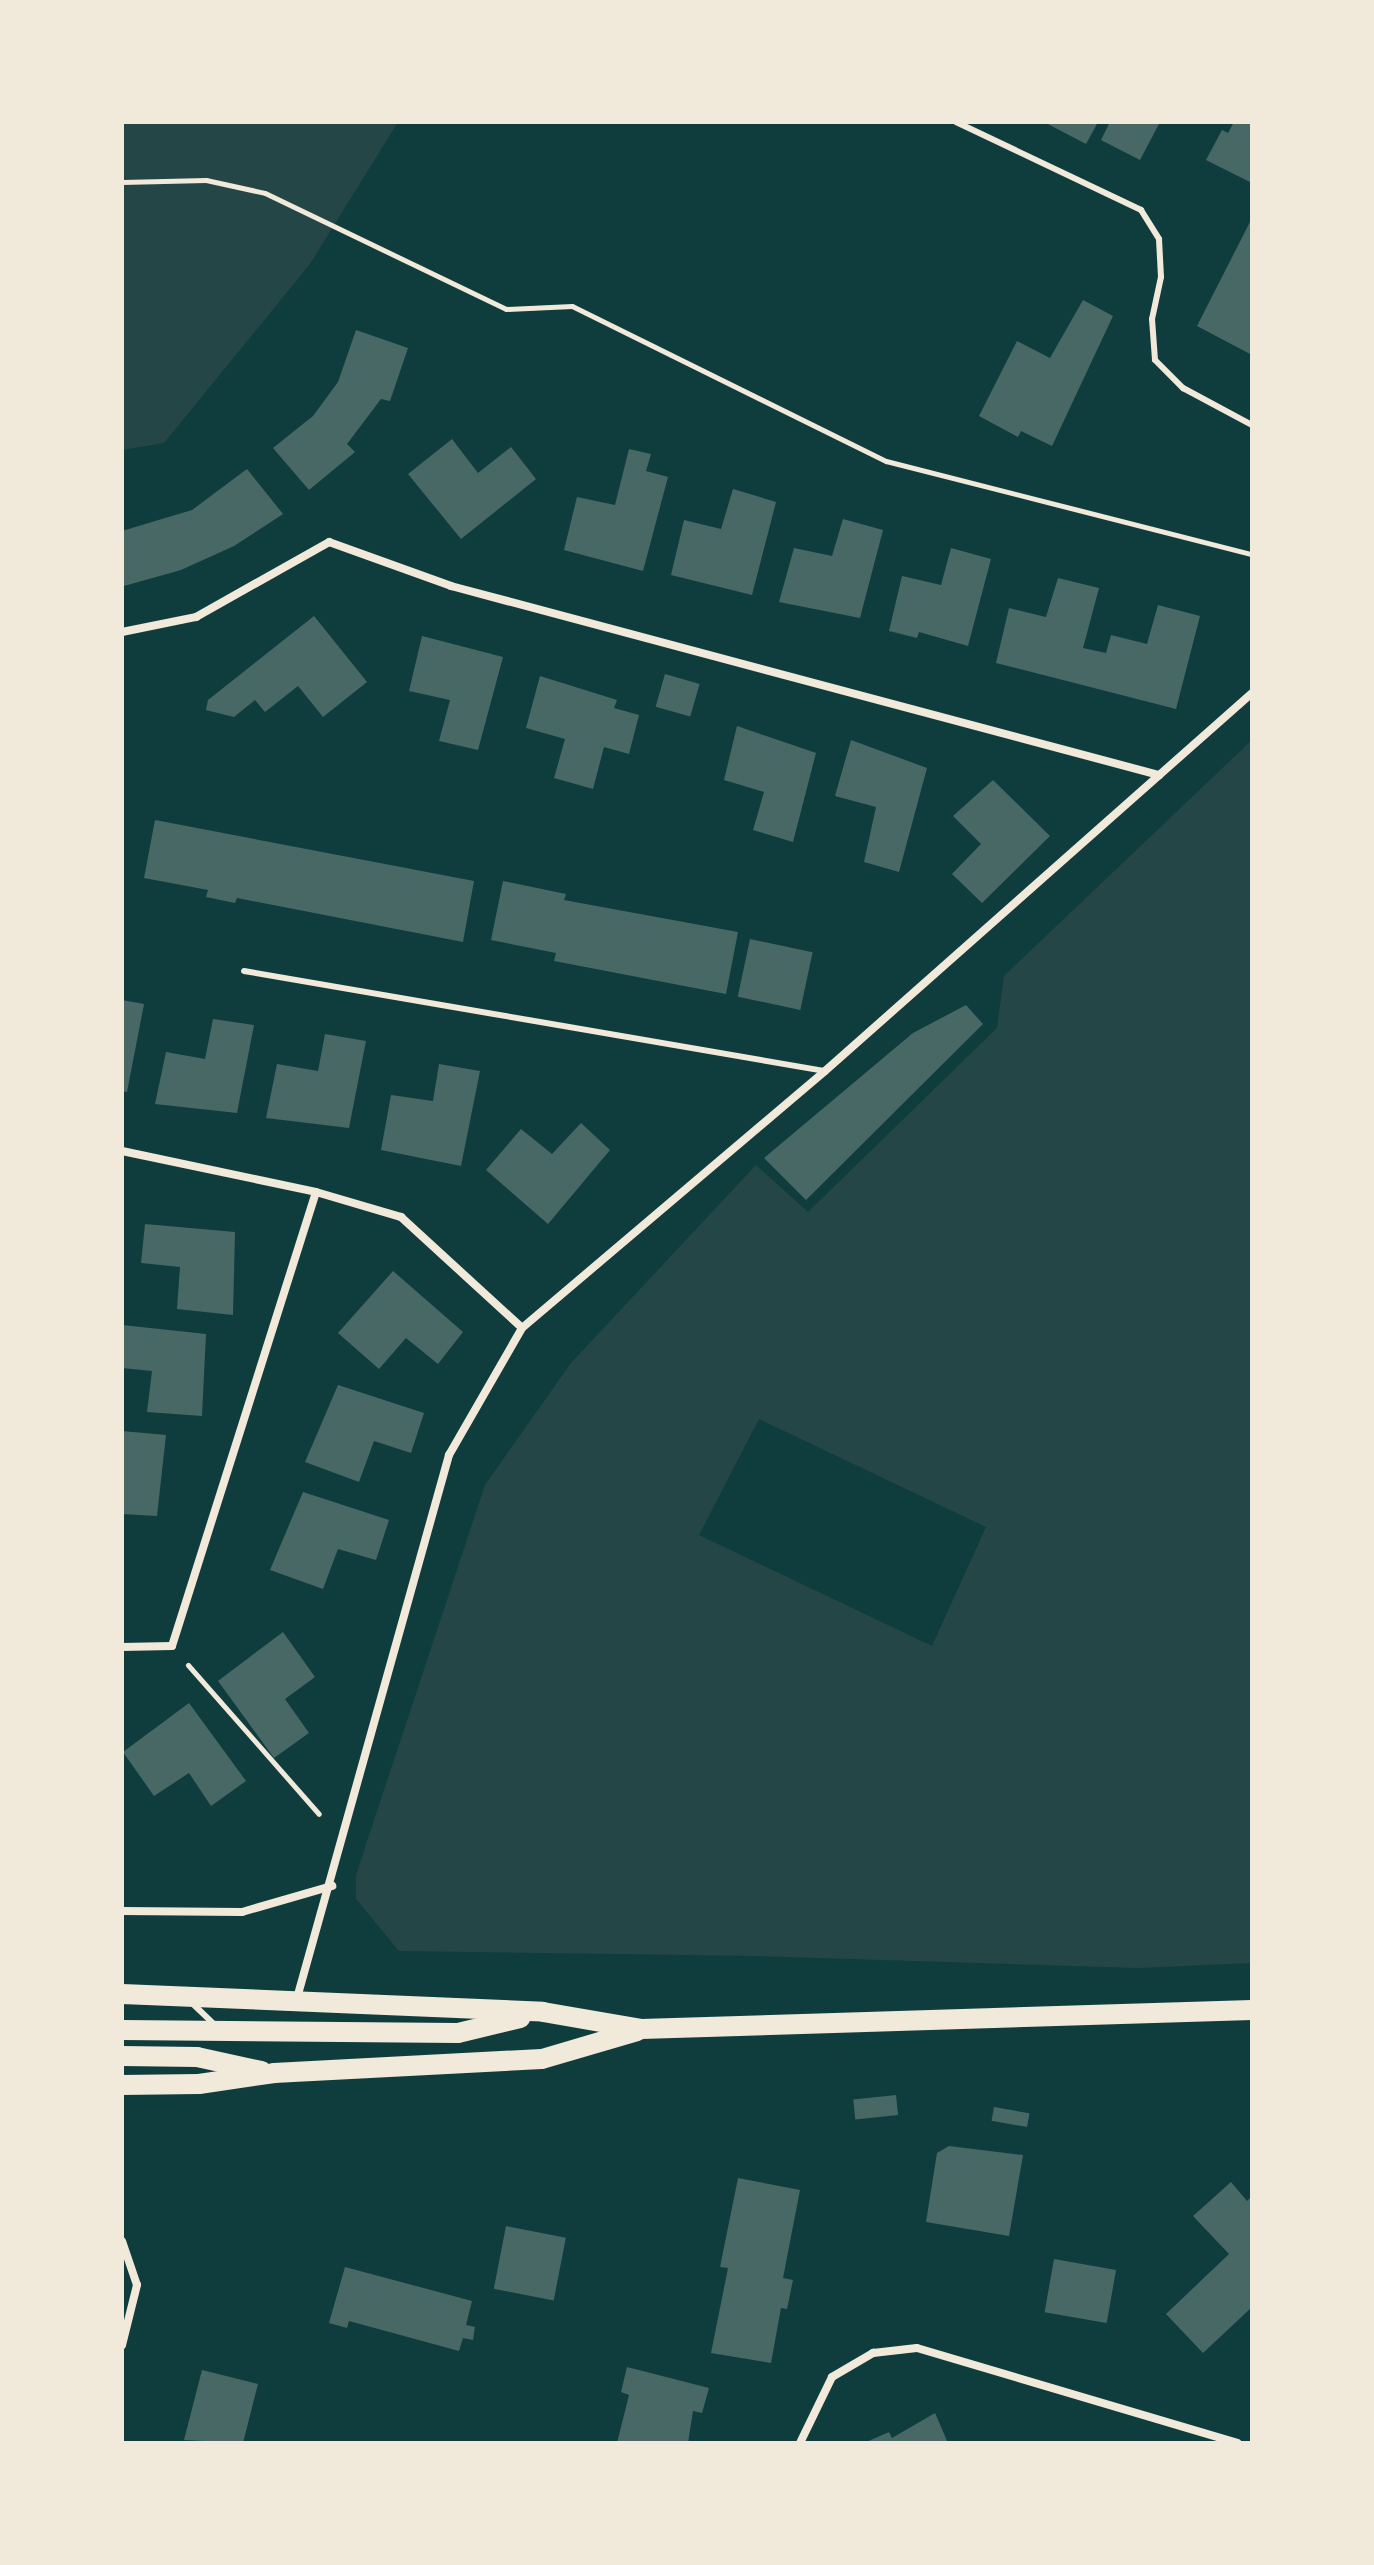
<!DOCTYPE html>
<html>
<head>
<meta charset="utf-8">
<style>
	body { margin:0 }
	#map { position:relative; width:1374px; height:2565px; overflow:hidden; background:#0f3d3e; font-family:"Playfair Display",serif }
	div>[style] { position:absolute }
	.green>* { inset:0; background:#244646 }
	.building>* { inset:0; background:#486865; transform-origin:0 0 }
	.path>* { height:5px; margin:-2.5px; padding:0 2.5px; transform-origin:2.5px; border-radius:2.5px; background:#f1e9da }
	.service>* { height:6px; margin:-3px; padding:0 3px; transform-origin:3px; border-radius:3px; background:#f1e9da }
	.minor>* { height:8px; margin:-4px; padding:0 4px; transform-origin:4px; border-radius:4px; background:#f1e9da }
	.primary>* { height:20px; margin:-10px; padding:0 10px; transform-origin:10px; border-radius:10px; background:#f1e9da }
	span { translate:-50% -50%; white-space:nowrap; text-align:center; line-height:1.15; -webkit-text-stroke:7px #f1e9da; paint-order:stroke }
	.frame { position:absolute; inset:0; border:124px solid #f1e9da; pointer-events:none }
</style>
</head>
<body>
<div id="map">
	<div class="green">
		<div style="clip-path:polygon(122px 122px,398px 122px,310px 264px,164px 443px,122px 450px)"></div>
		<div style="clip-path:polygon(evenodd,1252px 740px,1252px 1963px,1138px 1968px,755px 1956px,399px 1951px,356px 1899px,356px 1875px,485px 1485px,571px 1363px,756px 1165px,808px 1212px,997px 1028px,1004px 976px,1252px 740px,759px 1419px,986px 1527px,932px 1646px,699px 1535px,759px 1419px)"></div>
	</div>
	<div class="building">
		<div style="clip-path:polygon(1044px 122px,1098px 122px,1086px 144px)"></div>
		<div style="clip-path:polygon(1110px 122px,1160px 122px,1140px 160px,1101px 140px)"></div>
		<div style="clip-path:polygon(1234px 122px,1252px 122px,1252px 183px,1206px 160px,1222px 130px,1228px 133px)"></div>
		<div style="clip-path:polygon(1252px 218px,1252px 355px,1197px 326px)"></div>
		<div style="clip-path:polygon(1083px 300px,1113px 316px,1052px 446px,1021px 431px,1018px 437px,979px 416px,1017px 341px,1050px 358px)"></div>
		<div style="clip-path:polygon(356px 330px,408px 348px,390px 401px,381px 399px,347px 444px,355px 452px,309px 490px,273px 448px,313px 416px,338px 382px)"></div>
		<div style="clip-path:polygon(452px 439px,478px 473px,511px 447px,536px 479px,461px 539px,408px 474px)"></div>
		<div style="clip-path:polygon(629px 449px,651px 454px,646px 471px,668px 477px,643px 571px,564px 550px,577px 497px,615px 505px)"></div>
		<div style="clip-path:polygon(247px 469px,283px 514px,234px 546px,181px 570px,124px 586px,122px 531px,192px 510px)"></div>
		<div style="clip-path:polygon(733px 489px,776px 502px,752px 595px,671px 575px,684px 520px,721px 529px)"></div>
		<div style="clip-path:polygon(843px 519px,883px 530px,860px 618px,779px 602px,794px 548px,832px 556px)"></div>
		<div style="clip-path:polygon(951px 548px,991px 559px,968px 646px,919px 632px,917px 638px,889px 631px,902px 576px,941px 585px)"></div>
		<div style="clip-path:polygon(1058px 578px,1099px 588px,1083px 648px,1106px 653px,1111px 635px,1147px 644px,1158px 605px,1200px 616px,1176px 709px,996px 663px,1009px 608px,1046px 617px)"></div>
		<div style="clip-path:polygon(314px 616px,367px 682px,323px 717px,298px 686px,265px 712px,255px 700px,234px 717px,206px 710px,208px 700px)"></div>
		<div style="clip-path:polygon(422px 636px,503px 657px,478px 750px,439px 741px,450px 700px,409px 691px)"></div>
		<div style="left:665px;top:674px;width:36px;height:34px;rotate:16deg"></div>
		<div style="clip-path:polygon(540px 676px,617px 700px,614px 708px,639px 715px,629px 754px,604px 747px,593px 789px,554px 778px,565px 739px,526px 728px)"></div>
		<div style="clip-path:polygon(737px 726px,816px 753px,793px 842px,753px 830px,764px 792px,724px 780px)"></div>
		<div style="clip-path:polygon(851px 740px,927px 768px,899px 872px,864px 862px,876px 807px,835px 796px)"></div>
		<div style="clip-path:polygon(993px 780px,1050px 836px,982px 903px,952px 874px,981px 844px,953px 816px)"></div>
		<div style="clip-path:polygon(155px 820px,474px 881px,463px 942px,237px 898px,235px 903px,206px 897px,208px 890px,144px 878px)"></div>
		<div style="clip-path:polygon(503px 881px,566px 894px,564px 900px,738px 932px,726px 994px,554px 961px,556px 953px,491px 940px)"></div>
		<div style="left:750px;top:939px;width:64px;height:59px;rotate:12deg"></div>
		<div style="clip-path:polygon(122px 1000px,144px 1004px,127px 1092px,122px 1091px)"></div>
		<div style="clip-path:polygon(966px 1005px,983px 1024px,806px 1200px,764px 1158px,913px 1033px)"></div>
		<div style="clip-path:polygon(213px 1019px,254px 1025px,237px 1113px,155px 1104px,166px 1052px,205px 1059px)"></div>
		<div style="clip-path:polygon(325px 1034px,366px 1041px,349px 1128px,266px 1118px,277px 1064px,318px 1071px)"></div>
		<div style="clip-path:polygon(439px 1064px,480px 1071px,461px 1166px,381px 1150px,391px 1095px,433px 1101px)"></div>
		<div style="clip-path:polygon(581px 1123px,610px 1150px,548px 1224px,486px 1170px,521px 1129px,552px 1154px)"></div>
		<div style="clip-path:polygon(145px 1224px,235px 1232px,233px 1315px,177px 1309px,180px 1267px,141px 1263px)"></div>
		<div style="clip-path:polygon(393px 1271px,463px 1332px,438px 1364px,406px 1338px,379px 1369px,338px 1333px)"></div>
		<div style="clip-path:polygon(122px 1325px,206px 1334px,202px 1416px,147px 1412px,152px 1371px,122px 1368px)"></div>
		<div style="clip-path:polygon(338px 1385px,424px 1413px,411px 1453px,374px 1441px,359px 1482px,305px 1462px)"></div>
		<div style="clip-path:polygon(122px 1431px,166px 1435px,157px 1516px,122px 1514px)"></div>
		<div style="clip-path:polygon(303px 1492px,389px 1520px,376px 1560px,338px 1549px,323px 1589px,270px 1570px)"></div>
		<div style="clip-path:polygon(283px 1632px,315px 1677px,285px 1699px,309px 1733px,274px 1758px,218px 1681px)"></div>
		<div style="clip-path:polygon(189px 1703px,246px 1781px,211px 1806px,189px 1773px,154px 1796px,123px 1752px)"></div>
		<div style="left:896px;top:2095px;width:20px;height:43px;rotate:84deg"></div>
		<div style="left:994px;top:2107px;width:36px;height:14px;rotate:10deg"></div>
		<div style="clip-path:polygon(949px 2146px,1023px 2155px,1009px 2236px,926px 2222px,937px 2153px)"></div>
		<div style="clip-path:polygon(738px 2178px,800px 2190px,783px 2278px,793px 2280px,787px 2309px,781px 2308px,771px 2363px,711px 2353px,728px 2268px,720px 2267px)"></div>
		<div style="clip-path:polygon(1231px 2182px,1247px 2201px,1252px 2196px,1252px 2307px,1203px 2353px,1166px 2314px,1229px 2254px,1193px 2216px)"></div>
		<div style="left:506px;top:2226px;width:61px;height:64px;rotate:11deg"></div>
		<div style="left:1054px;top:2259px;width:63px;height:54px;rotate:10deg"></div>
		<div style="clip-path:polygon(345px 2267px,472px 2301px,466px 2325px,475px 2327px,473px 2340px,463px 2338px,459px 2351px,349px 2321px,347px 2328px,329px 2323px)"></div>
		<div style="clip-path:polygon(627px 2367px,709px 2388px,702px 2413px,693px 2411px,688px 2443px,617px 2443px,629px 2395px,621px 2392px)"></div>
		<div style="clip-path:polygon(202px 2370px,258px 2384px,243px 2443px,184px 2440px)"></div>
		<div style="clip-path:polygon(935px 2413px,948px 2443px,864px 2443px,889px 2432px,892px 2438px)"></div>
	</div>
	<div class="path">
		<div style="left:122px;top:182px;width:84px;rotate:-1.4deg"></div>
		<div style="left:206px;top:180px;width:60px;rotate:12.4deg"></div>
		<div style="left:265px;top:193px;width:267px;rotate:25.7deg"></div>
		<div style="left:506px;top:309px;width:66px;rotate:-2.6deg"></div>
		<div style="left:572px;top:306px;width:350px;rotate:26.3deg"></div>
		<div style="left:886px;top:461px;width:378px;rotate:14.3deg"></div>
		<div style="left:188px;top:1665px;width:198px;rotate:48.7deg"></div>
	</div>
	<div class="service">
		<div style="left:956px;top:122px;width:205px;rotate:25.4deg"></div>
		<div style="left:1141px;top:210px;width:34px;rotate:58deg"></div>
		<div style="left:1159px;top:239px;width:38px;rotate:87deg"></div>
		<div style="left:1161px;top:277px;width:43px;rotate:102.1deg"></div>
		<div style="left:1152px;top:319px;width:41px;rotate:85.8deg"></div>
		<div style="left:1155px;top:360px;width:40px;rotate:45deg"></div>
		<div style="left:1183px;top:388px;width:78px;rotate:28.2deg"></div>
		<div style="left:244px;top:971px;width:590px;rotate:9.77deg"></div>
		<div style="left:192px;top:2003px;width:33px;rotate:44deg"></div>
	</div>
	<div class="minor">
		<div style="left:122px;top:632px;width:76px;rotate:-11.5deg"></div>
		<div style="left:196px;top:617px;width:153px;rotate:-29.4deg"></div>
		<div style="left:329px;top:542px;width:130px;rotate:19.8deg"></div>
		<div style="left:451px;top:586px;width:733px;rotate:14.95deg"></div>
		<div style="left:122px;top:1151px;width:198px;rotate:11.9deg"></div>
		<div style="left:316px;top:1192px;width:89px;rotate:16.4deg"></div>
		<div style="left:401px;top:1217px;width:164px;rotate:42.5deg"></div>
		<div style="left:122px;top:1647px;width:50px;rotate:-1.1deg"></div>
		<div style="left:172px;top:1646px;width:476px;rotate:-72.4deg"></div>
		<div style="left:122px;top:1911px;width:120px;rotate:0.5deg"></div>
		<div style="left:242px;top:1912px;width:94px;rotate:-16.1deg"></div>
		<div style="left:297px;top:1998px;width:564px;rotate:-74.36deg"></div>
		<div style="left:449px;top:1455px;width:146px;rotate:-60.1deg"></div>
		<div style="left:522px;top:1328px;width:397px;rotate:-40.3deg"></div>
		<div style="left:825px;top:1071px;width:570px;rotate:-41.52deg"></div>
		<div style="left:122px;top:2241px;width:46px;rotate:71.2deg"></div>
		<div style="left:137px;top:2285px;width:62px;rotate:104deg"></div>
		<div style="left:800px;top:2443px;width:73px;rotate:-64.1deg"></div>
		<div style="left:832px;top:2377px;width:48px;rotate:-30.3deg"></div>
		<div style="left:873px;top:2353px;width:44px;rotate:-6.5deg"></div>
		<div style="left:917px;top:2348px;width:334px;rotate:16.5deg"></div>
	</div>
	<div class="primary">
		<div style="left:122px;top:1994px;width:421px;rotate:2.4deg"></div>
		<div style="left:543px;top:2012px;width:99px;rotate:9.8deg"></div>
		<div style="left:641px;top:2029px;width:611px;rotate:-1.78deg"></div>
		<div style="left:122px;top:2030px;width:336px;rotate:0.5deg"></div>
		<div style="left:458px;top:2033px;width:64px;rotate:-13.6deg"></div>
		<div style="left:122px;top:2056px;width:75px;rotate:0.8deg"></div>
		<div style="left:197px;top:2057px;width:66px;rotate:12.3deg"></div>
		<div style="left:122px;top:2085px;width:77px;rotate:-0.7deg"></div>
		<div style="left:199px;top:2084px;width:76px;rotate:-8.3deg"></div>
		<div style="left:274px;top:2073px;width:268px;rotate:-3deg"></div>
		<div style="left:542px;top:2059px;width:99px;rotate:-16.4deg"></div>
	</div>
	<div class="frame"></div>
</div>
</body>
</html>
